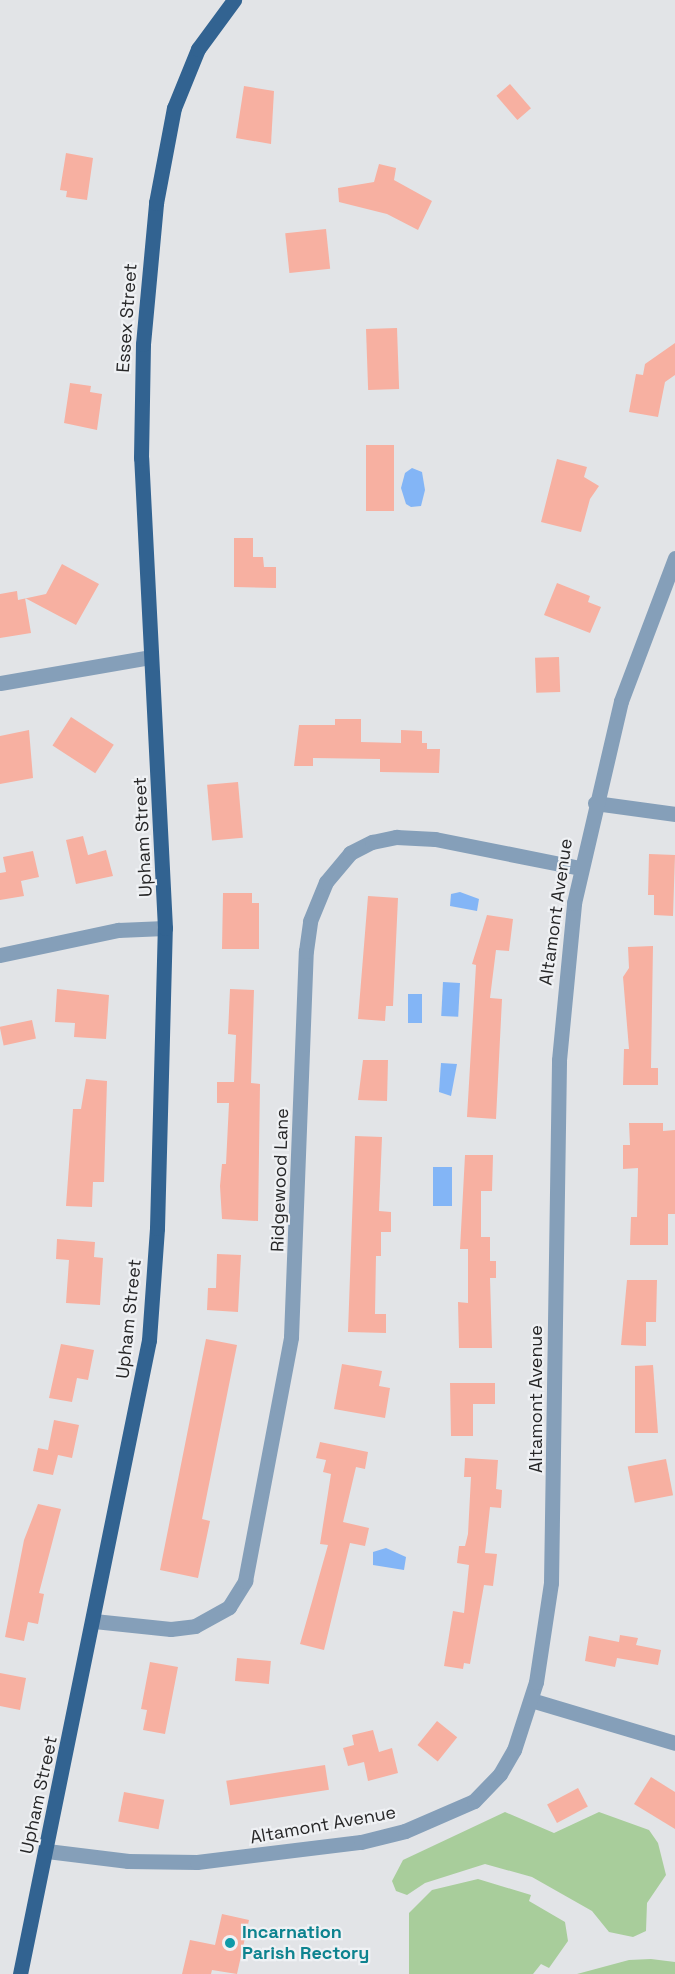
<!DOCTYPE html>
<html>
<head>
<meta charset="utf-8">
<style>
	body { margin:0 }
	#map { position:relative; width:675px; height:1974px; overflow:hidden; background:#e2e4e7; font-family:"Space Grotesk",sans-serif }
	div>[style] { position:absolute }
	.green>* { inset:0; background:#a8cd9b }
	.water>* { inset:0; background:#83b5f6; transform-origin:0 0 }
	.building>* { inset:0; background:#f7b0a1; transform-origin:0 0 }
	.minor>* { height:15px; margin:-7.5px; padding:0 7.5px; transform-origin:7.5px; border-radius:7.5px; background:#859fb9 }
	.major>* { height:15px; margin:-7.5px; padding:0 7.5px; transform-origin:7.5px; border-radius:7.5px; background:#326391 }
	.dots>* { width:16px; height:16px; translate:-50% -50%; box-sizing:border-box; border:3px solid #eff1f4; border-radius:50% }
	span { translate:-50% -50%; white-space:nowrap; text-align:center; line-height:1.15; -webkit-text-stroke:4.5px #eff1f4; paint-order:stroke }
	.street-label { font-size:18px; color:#272728 }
	.culture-label { font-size:18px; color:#0d838f; font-weight:700 }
	.left { translate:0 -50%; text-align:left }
</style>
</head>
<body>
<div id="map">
	<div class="green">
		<div style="clip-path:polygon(505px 1812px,554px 1833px,599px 1812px,649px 1830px,658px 1843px,666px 1875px,647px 1903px,646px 1931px,633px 1937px,609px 1932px,592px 1911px,532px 1877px,485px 1864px,425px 1883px,407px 1895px,396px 1891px,392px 1881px,403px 1860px)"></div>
		<div style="clip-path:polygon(478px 1879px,531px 1895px,529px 1901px,565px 1922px,568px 1941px,549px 1968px,541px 1964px,533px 1974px,409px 1974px,409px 1913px,432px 1890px)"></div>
		<div style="clip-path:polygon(651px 1959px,675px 1962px,675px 1974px,577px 1974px,629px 1960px)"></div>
	</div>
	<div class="water">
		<div style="clip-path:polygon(412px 468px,422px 472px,425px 490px,421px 506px,411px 507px,406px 504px,401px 488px,405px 473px)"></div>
		<div style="clip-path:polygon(460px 892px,479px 899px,477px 911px,450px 906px,451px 894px)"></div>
		<div style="left:443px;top:982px;width:17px;height:34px;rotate:3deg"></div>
		<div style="left:408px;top:994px;width:14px;height:29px"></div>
		<div style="clip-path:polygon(441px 1063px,457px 1064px,451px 1096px,439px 1092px)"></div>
		<div style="left:452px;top:1167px;width:39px;height:19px;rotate:90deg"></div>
		<div style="clip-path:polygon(386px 1548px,406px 1557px,404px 1570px,373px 1565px,373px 1552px)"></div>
	</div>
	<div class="building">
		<div style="left:510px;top:84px;width:32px;height:18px;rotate:49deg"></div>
		<div style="clip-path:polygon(244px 86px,274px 91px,271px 144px,236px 138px)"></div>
		<div style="clip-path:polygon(66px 153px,93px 158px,87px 200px,66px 197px,67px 191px,60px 190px)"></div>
		<div style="clip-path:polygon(379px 164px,396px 168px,394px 180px,432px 201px,418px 230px,387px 214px,339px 202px,338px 188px,374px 182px)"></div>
		<div style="left:326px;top:229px;width:40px;height:41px;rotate:84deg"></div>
		<div style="left:397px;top:328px;width:61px;height:31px;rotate:88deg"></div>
		<div style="clip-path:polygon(675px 343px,675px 375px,665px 382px,658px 417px,629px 412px,636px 374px,643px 375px,645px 364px)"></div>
		<div style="clip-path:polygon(70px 383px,91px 386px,90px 392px,102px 394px,97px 430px,64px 423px)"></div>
		<div style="left:366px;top:445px;width:28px;height:66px"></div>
		<div style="clip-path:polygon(557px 459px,587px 467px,584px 477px,599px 486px,590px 499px,581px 532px,541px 522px)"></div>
		<div style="clip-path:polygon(234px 538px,253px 538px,253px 557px,263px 557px,264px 567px,276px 567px,276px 588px,234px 587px)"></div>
		<div style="clip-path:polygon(62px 564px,99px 584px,76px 625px,25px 598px,31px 633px,0 638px,0 594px,17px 591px,18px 600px,46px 594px)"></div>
		<div style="clip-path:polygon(557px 583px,590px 596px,588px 602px,601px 607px,590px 633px,544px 615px)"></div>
		<div style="left:559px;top:657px;width:35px;height:24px;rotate:88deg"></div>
		<div style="left:71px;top:717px;width:51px;height:34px;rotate:33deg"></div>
		<div style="clip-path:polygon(335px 719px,361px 719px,361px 742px,401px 743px,401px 730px,422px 731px,422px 743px,427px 743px,427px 749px,440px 749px,439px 773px,380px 772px,380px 759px,313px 758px,313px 766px,294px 766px,299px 725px,335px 725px)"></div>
		<div style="clip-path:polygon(29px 730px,33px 778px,0 784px,0 736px)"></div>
		<div style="left:238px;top:782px;width:56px;height:31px;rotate:85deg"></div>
		<div style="clip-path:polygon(83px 836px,88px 855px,106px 850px,113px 876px,76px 884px,66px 840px)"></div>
		<div style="clip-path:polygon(33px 851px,39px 877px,21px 881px,24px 896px,0 900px,0 873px,6px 872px,3px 857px)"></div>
		<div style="clip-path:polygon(649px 854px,675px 855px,673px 916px,654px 915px,654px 895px,648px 895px)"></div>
		<div style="clip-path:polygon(223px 893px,252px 893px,252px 903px,259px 903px,259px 949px,222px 949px)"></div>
		<div style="clip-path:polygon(368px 896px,398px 898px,393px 1006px,386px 1006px,385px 1021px,358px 1019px)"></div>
		<div style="clip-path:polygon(487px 915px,513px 919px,509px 951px,496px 950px,490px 998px,502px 999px,496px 1119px,467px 1117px,476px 965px,472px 964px)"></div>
		<div style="clip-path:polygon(653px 946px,651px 1068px,658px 1068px,658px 1085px,623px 1085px,624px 1049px,629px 1049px,623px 977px,629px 968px,628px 947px)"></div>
		<div style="clip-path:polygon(57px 989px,109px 995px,106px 1039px,74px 1037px,75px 1023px,55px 1022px)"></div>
		<div style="clip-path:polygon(230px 989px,254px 990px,251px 1083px,260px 1084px,258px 1221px,222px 1219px,220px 1186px,222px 1164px,226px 1164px,229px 1103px,217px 1103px,217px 1082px,234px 1082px,236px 1035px,228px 1034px)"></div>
		<div style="left:32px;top:1020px;width:19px;height:33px;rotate:78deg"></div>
		<div style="clip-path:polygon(363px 1060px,388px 1060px,387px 1101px,358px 1100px)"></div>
		<div style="clip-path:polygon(86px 1079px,107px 1081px,104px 1182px,93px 1182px,92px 1207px,66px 1206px,73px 1109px,81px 1109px)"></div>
		<div style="clip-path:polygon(629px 1123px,663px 1123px,663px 1131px,675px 1130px,675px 1214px,668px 1214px,668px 1245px,630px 1245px,631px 1217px,637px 1217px,638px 1168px,623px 1169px,623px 1145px,630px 1145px)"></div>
		<div style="clip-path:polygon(355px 1136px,382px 1137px,379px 1211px,391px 1212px,391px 1232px,381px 1232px,381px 1256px,376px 1256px,375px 1314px,386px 1314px,386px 1333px,348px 1332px)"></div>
		<div style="clip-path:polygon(465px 1155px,493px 1155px,492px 1191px,481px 1191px,481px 1237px,490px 1237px,490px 1261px,496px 1261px,496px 1278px,490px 1278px,492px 1348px,459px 1348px,458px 1302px,468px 1303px,468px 1249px,460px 1249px)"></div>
		<div style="clip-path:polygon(57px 1239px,95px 1242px,94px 1257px,103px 1258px,100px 1305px,66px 1303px,69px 1260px,56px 1259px)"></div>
		<div style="clip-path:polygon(217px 1254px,241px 1255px,238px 1312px,207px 1310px,208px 1288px,216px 1288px)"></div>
		<div style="clip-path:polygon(627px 1280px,657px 1280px,656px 1322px,646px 1322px,646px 1346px,621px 1345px)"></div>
		<div style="clip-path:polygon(206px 1339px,237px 1345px,202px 1519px,210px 1521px,198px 1578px,160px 1570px)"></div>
		<div style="clip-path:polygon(61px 1344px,94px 1350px,88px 1380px,77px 1378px,72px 1402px,49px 1398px)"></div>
		<div style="clip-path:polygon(342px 1364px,382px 1371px,379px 1386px,390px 1388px,385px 1418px,334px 1409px)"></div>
		<div style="clip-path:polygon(653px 1365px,658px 1433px,635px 1433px,635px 1366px)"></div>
		<div style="clip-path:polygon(450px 1383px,495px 1383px,495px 1404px,473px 1404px,473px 1436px,451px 1436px)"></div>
		<div style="clip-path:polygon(54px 1420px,79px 1425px,72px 1458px,58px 1455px,53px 1475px,33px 1471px,38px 1448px,48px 1450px)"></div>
		<div style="clip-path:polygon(320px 1442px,368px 1452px,365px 1469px,356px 1467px,343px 1522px,369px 1528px,365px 1546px,350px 1543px,324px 1650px,300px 1644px,328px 1545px,320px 1544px,331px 1474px,323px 1472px,326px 1460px,316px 1458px)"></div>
		<div style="clip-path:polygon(465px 1458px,498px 1460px,496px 1489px,502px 1490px,501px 1508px,490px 1507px,485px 1553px,497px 1554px,493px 1586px,484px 1585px,470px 1664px,464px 1663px,463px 1669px,444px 1666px,453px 1611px,464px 1613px,469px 1565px,457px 1563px,459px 1546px,465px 1546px,468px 1534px,471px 1477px,464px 1477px)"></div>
		<div style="left:666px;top:1459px;width:37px;height:39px;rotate:79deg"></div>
		<div style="clip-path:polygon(38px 1504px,61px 1509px,39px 1593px,44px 1594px,38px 1624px,28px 1622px,24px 1641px,5px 1637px,24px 1540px)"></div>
		<div style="clip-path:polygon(620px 1635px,638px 1638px,636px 1645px,661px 1650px,658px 1665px,617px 1658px,615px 1667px,585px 1661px,589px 1636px,619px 1642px)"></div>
		<div style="left:237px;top:1658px;width:34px;height:23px;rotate:5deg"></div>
		<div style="clip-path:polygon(150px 1662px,178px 1667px,165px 1734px,143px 1730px,147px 1710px,141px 1709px)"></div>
		<div style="clip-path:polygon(0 1673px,26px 1678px,20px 1710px,0 1706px)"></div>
		<div style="left:437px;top:1721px;width:26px;height:31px;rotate:39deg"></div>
		<div style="clip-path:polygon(373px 1730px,379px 1752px,392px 1748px,398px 1773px,368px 1781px,364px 1762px,348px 1766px,343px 1748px,354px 1745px,352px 1735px)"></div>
		<div style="left:325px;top:1765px;width:25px;height:100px;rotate:81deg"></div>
		<div style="clip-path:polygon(651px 1777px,675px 1792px,675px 1829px,634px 1804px)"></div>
		<div style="left:578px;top:1788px;width:21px;height:35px;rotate:62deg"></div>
		<div style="left:124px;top:1792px;width:41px;height:30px;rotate:11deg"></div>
		<div style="clip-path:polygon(222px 1914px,249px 1920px,237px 1974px,212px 1970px,211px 1974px,182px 1974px,190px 1940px,215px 1945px)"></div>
	</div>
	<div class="minor">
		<div style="left:0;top:683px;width:152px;rotate:-9.8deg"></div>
		<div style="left:595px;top:803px;width:81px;rotate:7.8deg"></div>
		<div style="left:0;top:955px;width:121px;rotate:-12deg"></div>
		<div style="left:118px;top:930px;width:47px;rotate:-2.4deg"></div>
		<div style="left:94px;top:1621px;width:77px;rotate:5.9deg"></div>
		<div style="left:171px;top:1629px;width:24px;rotate:-7deg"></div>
		<div style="left:195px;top:1626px;width:39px;rotate:-29deg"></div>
		<div style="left:229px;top:1607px;width:31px;rotate:-58deg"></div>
		<div style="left:245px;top:1581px;width:248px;rotate:-79.3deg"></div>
		<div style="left:291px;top:1337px;width:386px;rotate:-87.8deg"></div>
		<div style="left:306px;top:951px;width:30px;rotate:-82deg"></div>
		<div style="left:310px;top:921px;width:42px;rotate:-67.7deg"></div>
		<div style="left:326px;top:882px;width:38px;rotate:-50deg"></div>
		<div style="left:350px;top:853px;width:25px;rotate:-27deg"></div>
		<div style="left:372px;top:842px;width:25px;rotate:-12deg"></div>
		<div style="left:396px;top:837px;width:39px;rotate:3deg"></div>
		<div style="left:435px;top:839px;width:148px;rotate:11.3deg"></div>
		<div style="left:531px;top:1700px;width:150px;rotate:16.6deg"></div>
		<div style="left:47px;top:1851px;width:82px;rotate:7deg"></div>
		<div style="left:128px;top:1861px;width:69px;rotate:0.8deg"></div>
		<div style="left:197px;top:1862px;width:165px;rotate:-7deg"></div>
		<div style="left:361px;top:1842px;width:45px;rotate:-14deg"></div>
		<div style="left:405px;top:1831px;width:75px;rotate:-23.5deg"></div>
		<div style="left:474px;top:1801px;width:37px;rotate:-46deg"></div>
		<div style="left:500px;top:1774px;width:28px;rotate:-60deg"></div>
		<div style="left:514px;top:1750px;width:71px;rotate:-72.1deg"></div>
		<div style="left:536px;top:1682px;width:100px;rotate:-81.4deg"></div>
		<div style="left:551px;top:1583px;width:523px;rotate:-89.12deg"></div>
		<div style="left:559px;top:1060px;width:158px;rotate:-84.5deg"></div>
		<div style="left:574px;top:903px;width:207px;rotate:-76.9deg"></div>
		<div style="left:621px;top:701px;width:153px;rotate:-69.3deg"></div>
	</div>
	<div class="major">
		<div style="left:20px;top:1974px;width:647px;rotate:-78.5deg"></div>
		<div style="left:149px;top:1340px;width:112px;rotate:-85.9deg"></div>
		<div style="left:157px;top:1228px;width:300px;rotate:-88.5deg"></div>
		<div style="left:165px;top:928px;width:471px;rotate:-92.9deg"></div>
		<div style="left:141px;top:458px;width:114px;rotate:-89deg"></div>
		<div style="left:143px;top:344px;width:142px;rotate:-84.7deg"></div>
		<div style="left:156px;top:203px;width:97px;rotate:-79.3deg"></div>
		<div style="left:174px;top:108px;width:64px;rotate:-67.9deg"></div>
		<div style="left:198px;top:49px;width:61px;rotate:-53.7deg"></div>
	</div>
	<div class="dots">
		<div style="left:230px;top:1943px;background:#0f9aa8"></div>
	</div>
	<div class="street-label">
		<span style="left:127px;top:318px;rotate:-86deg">Essex Street</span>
		<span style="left:143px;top:837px;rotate:-93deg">Upham Street</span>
		<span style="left:556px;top:912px;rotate:-82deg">Altamont Avenue</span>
		<span style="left:280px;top:1180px;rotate:-88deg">Ridgewood Lane</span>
		<span style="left:129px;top:1319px;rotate:-84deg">Upham Street</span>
		<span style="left:536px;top:1399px;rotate:-90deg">Altamont Avenue</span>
		<span style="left:39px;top:1795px;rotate:-78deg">Upham Street</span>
		<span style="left:323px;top:1825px;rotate:-10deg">Altamont Avenue</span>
	</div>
	<div class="culture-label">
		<span class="left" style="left:242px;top:1943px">Incarnation<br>Parish Rectory</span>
	</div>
</div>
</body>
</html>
